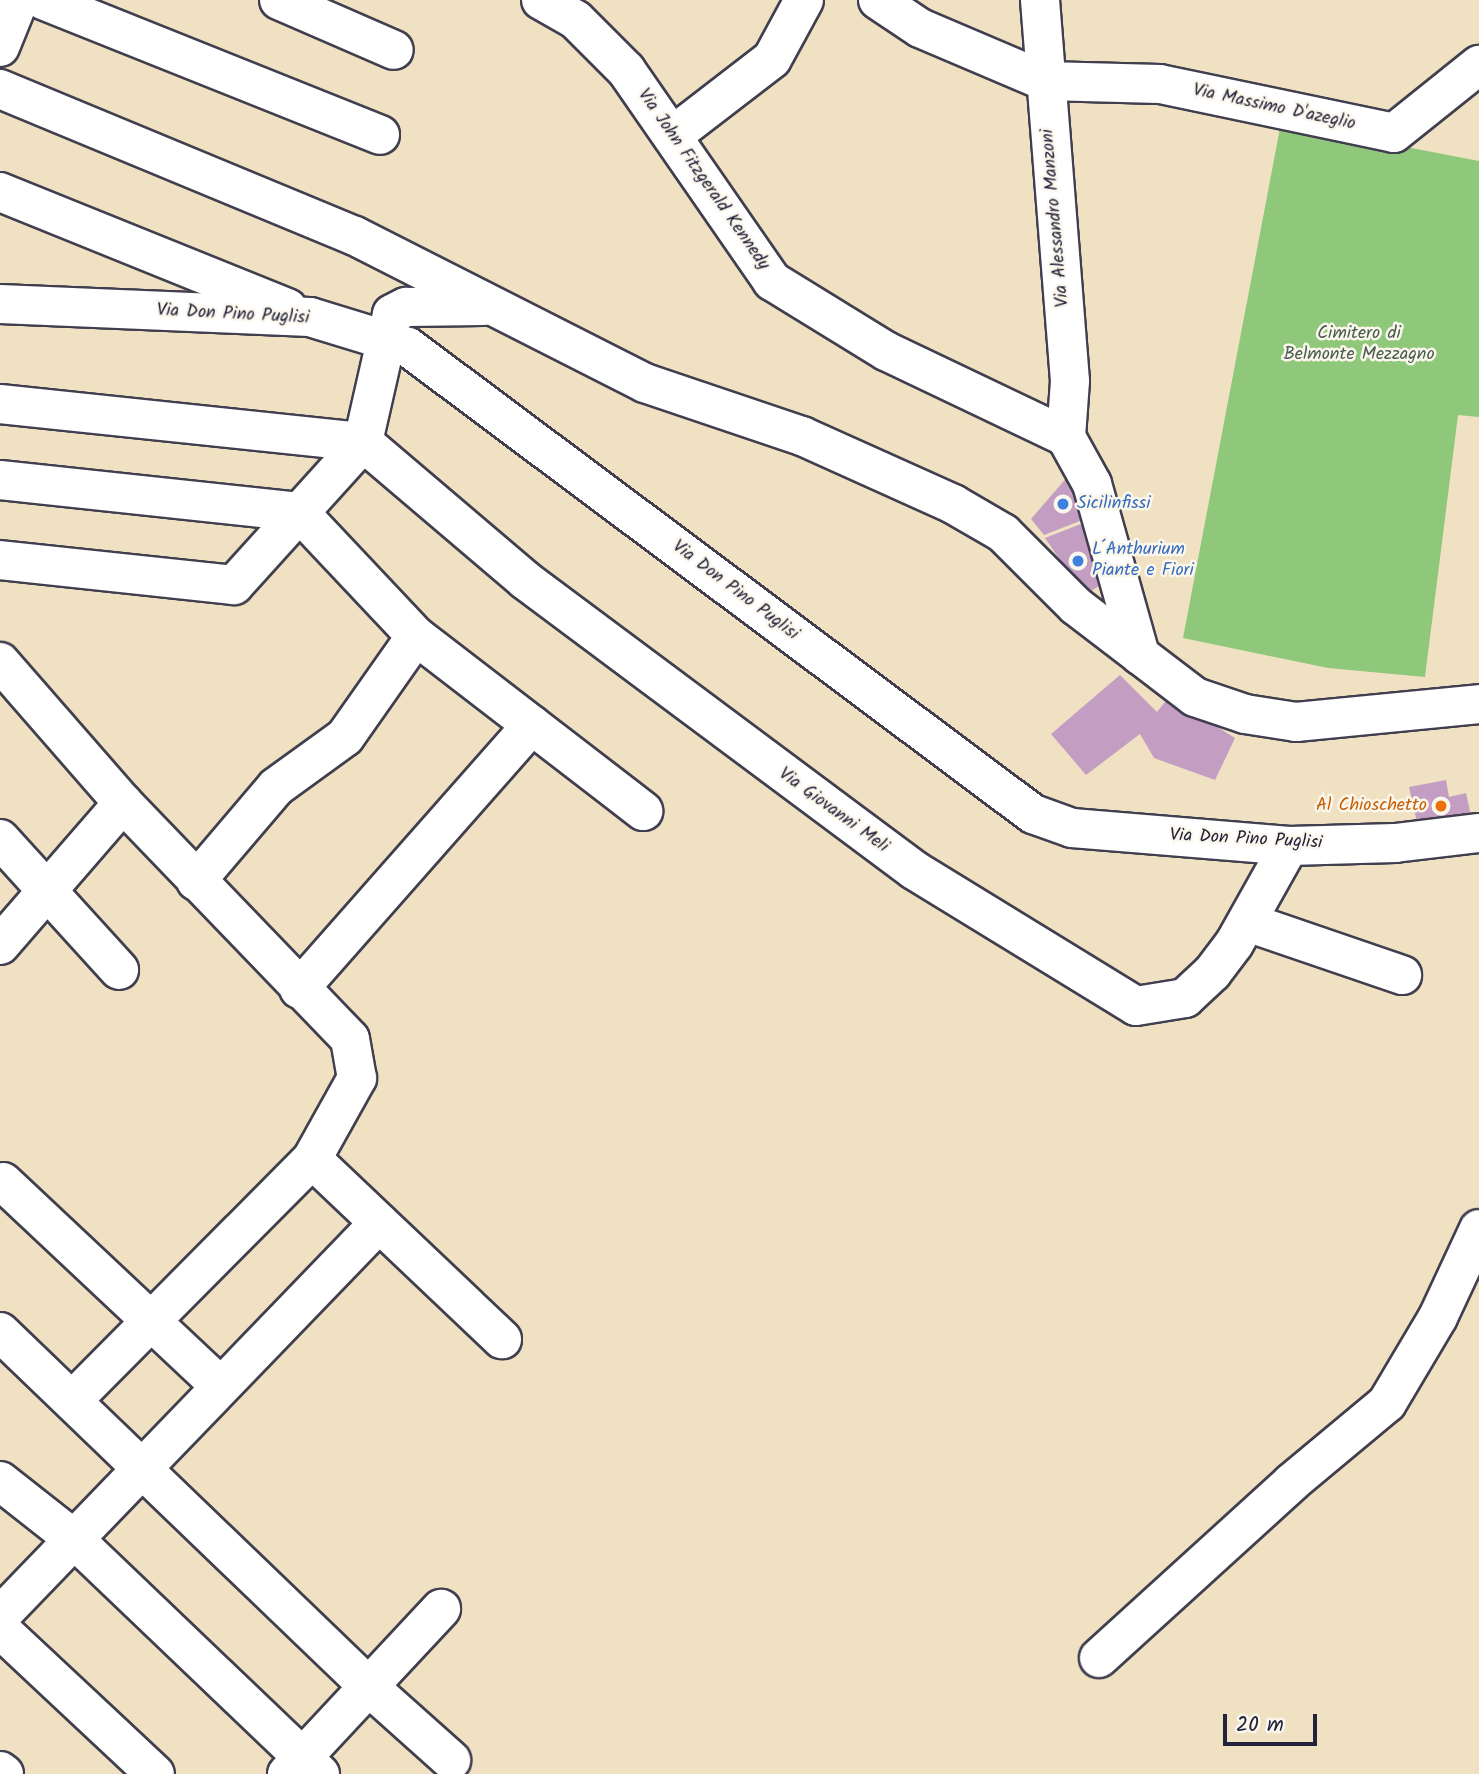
<!DOCTYPE html>
<html>
<head>
<meta charset="utf-8">
<style>
	body { margin:0 }
	#map { position:relative; width:1479px; height:1774px; overflow:hidden; background:#efe1c2; font-family:Kalam,sans-serif }
	div>[style] { position:absolute }
	.green>* { inset:0; background:#8fc77b }
	.building>* { inset:0; background:#c39ec2 }
	.roads { filter:drop-shadow(2px 0 #413f4f) drop-shadow(-2px 0 #413f4f) drop-shadow(0 2px #413f4f) drop-shadow(0 -2px #413f4f) }
	.minor>* { height:38px; margin:-19px; padding:0 19px; transform-origin:19px; border-radius:19px; background:#fff }
	.dots>* { width:19px; height:19px; translate:-50% -50%; box-sizing:border-box; border:4px solid #fbf7ec; border-radius:50% }
	span { translate:-50% -50%; white-space:nowrap; text-align:center; line-height:1.15; -webkit-text-stroke:5px #fbf7ec; paint-order:stroke }
	.street-label { font-size:18px; color:#22223b }
	.park-label { font-size:18px; color:#485c51 }
	.shop-label { font-size:18px; color:#366cbe }
	.left { translate:0 -50%; text-align:left }
	.food-label { font-size:18px; color:#c56008 }
	.right { translate:-100% -50%; text-align:right }
	.scale { position:absolute; left:1223px; top:1714px; width:94px; height:32px; box-sizing:border-box; border:4px solid #22223b; border-top:0; padding-left:9px; font-size:21px; line-height:24px; white-space:nowrap; color:#22223b; -webkit-text-stroke:5px #fbf7ec; paint-order:stroke }
</style>
</head>
<body>
<div id="map">
	<div class="green">
		<div style="clip-path:polygon(1281px 123px,1479px 161px,1479px 417px,1458px 415px,1425px 677px,1328px 668px,1183px 638px)"></div>
	</div>
	<div class="building">
		<div style="clip-path:polygon(1069px 475px,1085px 519px,1044px 535px,1031px 519px)"></div>
		<div style="clip-path:polygon(1086px 522px,1101px 585px,1084px 595px,1045px 538px)"></div>
		<div style="clip-path:polygon(1120px 675px,1157px 712px,1169px 697px,1235px 738px,1215px 780px,1154px 758px,1140px 734px,1086px 775px,1051px 734px)"></div>
		<div style="clip-path:polygon(1446px 780px,1449px 797px,1466px 793px,1471px 816px,1418px 827px,1409px 787px)"></div>
	</div>
	<div class="roads">
		<div class="minor">
			<div style="left:43px;top:0;width:363px;rotate:21.8deg"></div>
			<div style="left:279px;top:0;width:125px;rotate:23.5deg"></div>
			<div style="left:541px;top:0;width:40px;rotate:29.7deg"></div>
			<div style="left:576px;top:20px;width:71px;rotate:45deg"></div>
			<div style="left:626px;top:70px;width:257px;rotate:55.3deg"></div>
			<div style="left:772px;top:281px;width:134px;rotate:31.6deg"></div>
			<div style="left:886px;top:351px;width:199px;rotate:25.5deg"></div>
			<div style="left:878px;top:0;width:50px;rotate:33.7deg"></div>
			<div style="left:920px;top:28px;width:136px;rotate:23deg"></div>
			<div style="left:1045px;top:81px;width:115px;rotate:1.5deg"></div>
			<div style="left:1160px;top:84px;width:239px;rotate:11.8deg"></div>
			<div style="left:1394px;top:133px;width:109px;rotate:-38.7deg"></div>
			<div style="left:1040px;top:0;width:382px;rotate:85.5deg"></div>
			<div style="left:1070px;top:381px;width:56px;rotate:94.1deg"></div>
			<div style="left:0;top:47px;width:51px;rotate:-68deg"></div>
			<div style="left:0;top:89px;width:384px;rotate:22.5deg"></div>
			<div style="left:355px;top:236px;width:325px;rotate:26.9deg"></div>
			<div style="left:645px;top:383px;width:166px;rotate:18.7deg"></div>
			<div style="left:802px;top:436px;width:166px;rotate:24.2deg"></div>
			<div style="left:953px;top:504px;width:58px;rotate:30.1deg"></div>
			<div style="left:1003px;top:533px;width:103px;rotate:45deg"></div>
			<div style="left:1076px;top:606px;width:81px;rotate:37.4deg"></div>
			<div style="left:672px;top:136px;width:126px;rotate:-37.6deg"></div>
			<div style="left:772px;top:59px;width:67px;rotate:-61.5deg"></div>
			<div style="left:0;top:192px;width:310px;rotate:22deg"></div>
			<div style="left:0;top:304px;width:310px;rotate:2.4deg"></div>
			<div style="left:310px;top:317px;width:102px;rotate:17deg"></div>
			<div style="left:408px;top:347px;width:780px;rotate:36.77deg"></div>
			<div style="left:1033px;top:814px;width:41px;rotate:19.7deg"></div>
			<div style="left:1072px;top:828px;width:218px;rotate:4.7deg"></div>
			<div style="left:1289px;top:846px;width:106px;rotate:-1.6deg"></div>
			<div style="left:1395px;top:843px;width:85px;rotate:-6.8deg"></div>
			<div style="left:0;top:404px;width:365px;rotate:6deg"></div>
			<div style="left:363px;top:442px;width:213px;rotate:40.4deg"></div>
			<div style="left:525px;top:580px;width:485px;rotate:36.7deg"></div>
			<div style="left:914px;top:870px;width:260px;rotate:31.5deg"></div>
			<div style="left:1136px;top:1006px;width:50px;rotate:-9.3deg"></div>
			<div style="left:1185px;top:998px;width:37px;rotate:-43deg"></div>
			<div style="left:1212px;top:973px;width:36px;rotate:-53deg"></div>
			<div style="left:1234px;top:944px;width:112px;rotate:-60.7deg"></div>
			<div style="left:1066px;top:437px;width:54px;rotate:61deg"></div>
			<div style="left:1092px;top:484px;width:178px;rotate:74.3deg"></div>
			<div style="left:1140px;top:655px;width:69px;rotate:37.4deg"></div>
			<div style="left:1195px;top:697px;width:53px;rotate:18.8deg"></div>
			<div style="left:1245px;top:714px;width:52px;rotate:8.9deg"></div>
			<div style="left:1296px;top:722px;width:184px;rotate:-5.6deg"></div>
			<div style="left:0;top:480px;width:301px;rotate:6.1deg"></div>
			<div style="left:299px;top:512px;width:170px;rotate:46.7deg"></div>
			<div style="left:416px;top:636px;width:287px;rotate:37.6deg"></div>
			<div style="left:0;top:560px;width:235px;rotate:6.1deg"></div>
			<div style="left:234px;top:585px;width:193px;rotate:-47.9deg"></div>
			<div style="left:363px;top:442px;width:131px;rotate:-77.2deg"></div>
			<div style="left:392px;top:314px;width:16px;rotate:-27deg"></div>
			<div style="left:406px;top:307px;width:77px;rotate:-0.7deg"></div>
			<div style="left:0;top:662px;width:187px;rotate:48.9deg"></div>
			<div style="left:123px;top:803px;width:327px;rotate:46.1deg"></div>
			<div style="left:350px;top:1039px;width:40px;rotate:80deg"></div>
			<div style="left:357px;top:1078px;width:93px;rotate:119.1deg"></div>
			<div style="left:312px;top:1159px;width:339px;rotate:134.8deg"></div>
			<div style="left:0;top:839px;width:177px;rotate:47.7deg"></div>
			<div style="left:196px;top:881px;width:123px;rotate:-49.6deg"></div>
			<div style="left:276px;top:787px;width:85px;rotate:-35.9deg"></div>
			<div style="left:345px;top:737px;width:123px;rotate:-54.9deg"></div>
			<div style="left:1247px;top:922px;width:164px;rotate:18.9deg"></div>
			<div style="left:0;top:945px;width:188px;rotate:-49.1deg"></div>
			<div style="left:299px;top:989px;width:352px;rotate:-48.6deg"></div>
			<div style="left:312px;top:1159px;width:262px;rotate:43.5deg"></div>
			<div style="left:3px;top:1182px;width:296px;rotate:43.2deg"></div>
			<div style="left:0;top:1332px;width:509px;rotate:43.89deg"></div>
			<div style="left:367px;top:1685px;width:113px;rotate:41.8deg"></div>
			<div style="left:0;top:1481px;width:95px;rotate:38.2deg"></div>
			<div style="left:75px;top:1540px;width:339px;rotate:43.7deg"></div>
			<div style="left:0;top:1616px;width:546px;rotate:-46.04deg"></div>
			<div style="left:0;top:1629px;width:212px;rotate:43.1deg"></div>
			<div style="left:1099px;top:1658px;width:260px;rotate:-42.3deg"></div>
			<div style="left:1291px;top:1483px;width:125px;rotate:-39.8deg"></div>
			<div style="left:1387px;top:1403px;width:100px;rotate:-59.3deg"></div>
			<div style="left:1438px;top:1317px;width:97px;rotate:-65deg"></div>
			<div style="left:0;top:1771px;width:5px;rotate:37deg"></div>
			<div style="left:287px;top:1774px;width:226px;rotate:-47deg"></div>
		</div>
	</div>
	<div class="dots">
		<div style="left:1063px;top:504px;background:#3f7fe0"></div>
		<div style="left:1078px;top:561px;background:#3f7fe0"></div>
		<div style="left:1441px;top:806px;background:#e8710a"></div>
	</div>
	<div class="street-label">
		<span style="left:1274px;top:108px;rotate:12deg">Via Massimo D'azeglio</span>
		<span style="left:703px;top:180px;rotate:55deg">Via John Fitzgerald Kennedy</span>
		<span style="left:1056px;top:218px;rotate:-95deg">Via Alessandro Manzoni</span>
		<span style="left:233px;top:315px;rotate:3deg">Via Don Pino Puglisi</span>
		<span style="left:735px;top:591px;rotate:37deg">Via Don Pino Puglisi</span>
		<span style="left:833px;top:811px;rotate:36deg">Via Giovanni Meli</span>
		<span style="left:1246px;top:840px;rotate:3deg">Via Don Pino Puglisi</span>
	</div>
	<div class="park-label">
		<span style="left:1359px;top:345px">Cimitero di<br>Belmonte Mezzagno</span>
	</div>
	<div class="shop-label">
		<span class="left" style="left:1077px;top:504px">Sicilinfissi</span>
		<span class="left" style="left:1092px;top:561px">L´Anthurium<br>Piante e Fiori</span>
	</div>
	<div class="food-label">
		<span class="right" style="left:1427px;top:806px">Al Chioschetto</span>
	</div>
	<div class="scale">20 m</div>
</div>
</body>
</html>
